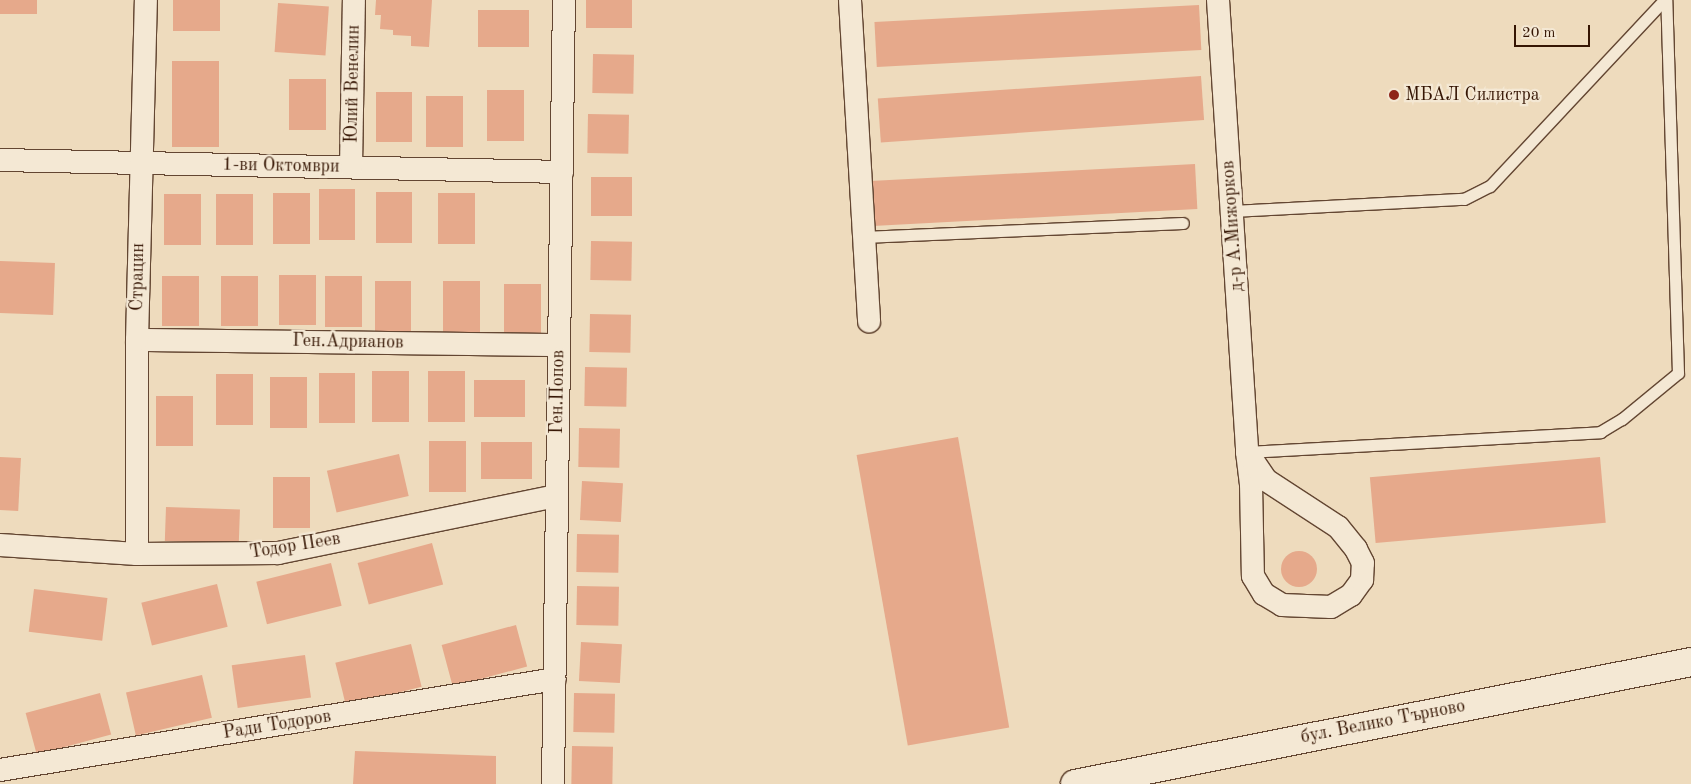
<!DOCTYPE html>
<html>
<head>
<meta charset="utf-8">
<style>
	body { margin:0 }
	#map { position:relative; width:1691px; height:784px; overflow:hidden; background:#eedbbd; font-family:"Old Standard TT",serif }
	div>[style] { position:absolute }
	.building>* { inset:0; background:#e6a98b; transform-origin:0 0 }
	.round { border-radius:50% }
	.roads { filter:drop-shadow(1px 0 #634632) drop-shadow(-1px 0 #634632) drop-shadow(0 1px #634632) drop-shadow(0 -1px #634632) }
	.service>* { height:11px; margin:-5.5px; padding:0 5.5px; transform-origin:5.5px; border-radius:5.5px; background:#f4e8d4 }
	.minor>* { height:22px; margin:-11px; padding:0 11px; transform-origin:11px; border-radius:11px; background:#f4e8d4 }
	.secondary>* { height:28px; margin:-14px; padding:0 14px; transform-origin:14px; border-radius:14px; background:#f4e8d4 }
	.dots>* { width:14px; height:14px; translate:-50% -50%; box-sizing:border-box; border:2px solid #f4e8d4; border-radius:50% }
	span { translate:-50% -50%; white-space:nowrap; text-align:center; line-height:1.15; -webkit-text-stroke:4.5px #f4e8d4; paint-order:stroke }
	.street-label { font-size:18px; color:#351503 }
	.poi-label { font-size:18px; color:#351503 }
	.left { translate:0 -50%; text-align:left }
	.scale { position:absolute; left:1514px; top:25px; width:76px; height:22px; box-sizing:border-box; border:2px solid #351503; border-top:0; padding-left:6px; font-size:15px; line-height:18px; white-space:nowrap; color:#351503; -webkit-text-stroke:4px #f4e8d4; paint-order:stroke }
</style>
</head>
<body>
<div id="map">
	<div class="building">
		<div style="left:0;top:0;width:37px;height:14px"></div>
		<div style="left:173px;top:0;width:47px;height:31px"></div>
		<div style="clip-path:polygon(376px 0,432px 0,429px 47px,411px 46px,411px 36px,393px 35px,393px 30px,380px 29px,381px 15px,375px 15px)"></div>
		<div style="left:586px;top:0;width:46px;height:28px"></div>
		<div style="left:278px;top:3px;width:51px;height:49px;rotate:4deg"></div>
		<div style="left:1199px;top:5px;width:45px;height:325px;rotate:87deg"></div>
		<div style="left:478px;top:10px;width:51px;height:37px"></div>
		<div style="left:593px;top:54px;width:41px;height:39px;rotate:1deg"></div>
		<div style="left:172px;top:61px;width:47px;height:86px"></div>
		<div style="left:1201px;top:76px;width:44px;height:324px;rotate:86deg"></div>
		<div style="left:289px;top:79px;width:37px;height:51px"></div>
		<div style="left:487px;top:90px;width:37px;height:51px"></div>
		<div style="left:376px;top:92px;width:36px;height:50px"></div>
		<div style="left:426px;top:96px;width:37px;height:51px"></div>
		<div style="left:588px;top:114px;width:41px;height:39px;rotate:1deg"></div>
		<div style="left:1195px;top:164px;width:45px;height:325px;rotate:87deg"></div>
		<div style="left:591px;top:177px;width:41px;height:39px"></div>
		<div style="left:319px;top:189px;width:36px;height:51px"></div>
		<div style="left:376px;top:192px;width:36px;height:51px"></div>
		<div style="left:273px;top:193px;width:37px;height:51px"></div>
		<div style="left:438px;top:193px;width:37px;height:51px"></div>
		<div style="left:164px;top:194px;width:37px;height:51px"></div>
		<div style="left:216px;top:194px;width:37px;height:51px"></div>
		<div style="left:591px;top:241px;width:41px;height:39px;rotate:1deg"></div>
		<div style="left:0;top:261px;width:55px;height:52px;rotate:2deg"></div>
		<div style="left:279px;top:275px;width:37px;height:50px"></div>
		<div style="left:162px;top:276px;width:37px;height:50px"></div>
		<div style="left:221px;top:276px;width:37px;height:50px"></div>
		<div style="left:325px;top:276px;width:37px;height:51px"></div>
		<div style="left:411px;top:281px;width:51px;height:36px;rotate:90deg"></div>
		<div style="left:480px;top:281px;width:51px;height:37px;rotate:90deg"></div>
		<div style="left:504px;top:284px;width:37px;height:50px"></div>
		<div style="left:590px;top:314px;width:41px;height:38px;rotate:1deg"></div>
		<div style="left:585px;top:367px;width:42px;height:39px;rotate:1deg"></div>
		<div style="left:372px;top:371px;width:37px;height:51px"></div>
		<div style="left:428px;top:371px;width:37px;height:51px"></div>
		<div style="left:319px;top:373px;width:36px;height:50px"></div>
		<div style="left:253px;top:374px;width:51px;height:37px;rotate:90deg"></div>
		<div style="left:270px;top:377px;width:37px;height:51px"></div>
		<div style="left:474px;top:380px;width:51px;height:37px"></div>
		<div style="left:156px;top:396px;width:37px;height:50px"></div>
		<div style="left:579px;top:428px;width:41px;height:39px;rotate:1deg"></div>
		<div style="left:958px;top:437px;width:295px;height:103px;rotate:80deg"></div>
		<div style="left:429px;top:441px;width:37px;height:51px"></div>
		<div style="left:481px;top:442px;width:51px;height:37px"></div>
		<div style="left:399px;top:454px;width:43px;height:74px;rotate:77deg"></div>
		<div style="left:0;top:457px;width:21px;height:53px;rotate:3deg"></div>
		<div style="left:1600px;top:457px;width:66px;height:231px;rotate:85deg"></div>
		<div style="left:273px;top:477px;width:37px;height:51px"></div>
		<div style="left:582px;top:481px;width:41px;height:39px;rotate:3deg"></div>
		<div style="left:166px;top:507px;width:74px;height:34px;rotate:2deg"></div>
		<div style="left:577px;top:534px;width:42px;height:38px;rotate:1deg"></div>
		<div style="left:432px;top:543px;width:43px;height:77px;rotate:75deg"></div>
		<div class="round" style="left:1281px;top:551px;width:36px;height:36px"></div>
		<div style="left:331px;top:563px;width:44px;height:77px;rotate:76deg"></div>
		<div style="left:217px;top:584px;width:44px;height:78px;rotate:76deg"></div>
		<div style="left:577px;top:586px;width:42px;height:39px;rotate:1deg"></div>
		<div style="left:34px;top:589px;width:74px;height:43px;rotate:7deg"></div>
		<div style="left:516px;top:625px;width:43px;height:77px;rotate:75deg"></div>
		<div style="left:581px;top:642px;width:41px;height:39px;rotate:3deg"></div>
		<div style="left:411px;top:644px;width:44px;height:78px;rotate:76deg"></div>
		<div style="left:305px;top:655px;width:43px;height:74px;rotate:82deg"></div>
		<div style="left:202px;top:675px;width:44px;height:78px;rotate:77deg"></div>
		<div style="left:100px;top:693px;width:43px;height:77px;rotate:75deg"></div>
		<div style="left:574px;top:693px;width:41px;height:39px;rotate:1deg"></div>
		<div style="left:572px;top:746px;width:41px;height:38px;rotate:1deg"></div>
		<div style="clip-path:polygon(355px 751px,496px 756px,496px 784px,353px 784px)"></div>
	</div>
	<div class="roads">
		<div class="service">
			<div style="left:1232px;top:211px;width:232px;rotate:-3deg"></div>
			<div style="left:1464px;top:199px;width:29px;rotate:-27deg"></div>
			<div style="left:1490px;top:186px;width:255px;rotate:-46.9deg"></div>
			<div style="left:863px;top:237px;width:320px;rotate:-2.5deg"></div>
			<div style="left:1247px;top:452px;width:354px;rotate:-3.2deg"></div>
			<div style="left:1600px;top:432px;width:26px;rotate:-31deg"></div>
			<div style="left:1622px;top:419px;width:72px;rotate:-39.4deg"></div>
			<div style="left:1678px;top:373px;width:373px;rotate:-91.8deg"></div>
		</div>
		<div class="minor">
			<div style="left:850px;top:0;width:322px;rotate:86.6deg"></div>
			<div style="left:1218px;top:0;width:453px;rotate:86.3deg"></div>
			<div style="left:1247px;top:452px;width:32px;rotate:83deg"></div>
			<div style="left:1251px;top:484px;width:92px;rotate:88.8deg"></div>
			<div style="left:1253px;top:576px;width:21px;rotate:59deg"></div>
			<div style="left:1264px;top:594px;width:21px;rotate:31deg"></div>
			<div style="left:1282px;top:605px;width:49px;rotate:2.3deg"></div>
			<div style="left:1331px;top:607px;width:23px;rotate:-31deg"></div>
			<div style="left:1351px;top:595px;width:19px;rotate:-54deg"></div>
			<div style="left:1362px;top:580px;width:17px;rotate:-87deg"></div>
			<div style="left:1363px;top:563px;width:16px;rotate:-117deg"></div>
			<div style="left:1356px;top:549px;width:28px;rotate:-129deg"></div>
			<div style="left:1338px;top:527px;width:86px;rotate:-146.9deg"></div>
			<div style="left:1266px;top:480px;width:34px;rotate:-124deg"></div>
			<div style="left:0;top:160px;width:562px;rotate:1.22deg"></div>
			<div style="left:351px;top:167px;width:167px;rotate:-89deg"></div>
			<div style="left:137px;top:340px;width:422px;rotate:0.7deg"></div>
			<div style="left:0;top:545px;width:137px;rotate:3.8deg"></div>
			<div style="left:137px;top:554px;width:141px;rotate:-0.4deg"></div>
			<div style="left:278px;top:553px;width:284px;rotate:-11.6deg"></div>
			<div style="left:137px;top:554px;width:214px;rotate:-90deg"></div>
			<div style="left:137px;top:340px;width:340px;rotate:-88.5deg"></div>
			<div style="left:0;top:770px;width:562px;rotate:-9.31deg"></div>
			<div style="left:553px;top:784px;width:784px;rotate:-89.2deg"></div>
		</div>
		<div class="secondary">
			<div style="left:1075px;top:784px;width:628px;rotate:-11.2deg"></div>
		</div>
	</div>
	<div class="dots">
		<div style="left:1394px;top:95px;background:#8f2418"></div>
	</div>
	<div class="street-label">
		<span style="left:353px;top:84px;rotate:-89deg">Юлий Венелин</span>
		<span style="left:281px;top:166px;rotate:1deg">1-ви Октомври</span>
		<span style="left:1233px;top:226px;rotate:-94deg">д-р А.Мижорков</span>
		<span style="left:138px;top:277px;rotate:-89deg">Страцин</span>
		<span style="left:348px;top:342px;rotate:1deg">Ген.Адрианов</span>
		<span style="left:558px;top:392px;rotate:-89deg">Ген.Попов</span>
		<span style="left:295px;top:546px;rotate:-9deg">Тодор Пеев</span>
		<span style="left:1383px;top:722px;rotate:-11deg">бул. Велико Търново</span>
		<span style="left:277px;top:725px;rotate:-9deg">Ради Тодоров</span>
	</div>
	<div class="poi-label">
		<span class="left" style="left:1405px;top:95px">МБАЛ Силистра</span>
	</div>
	<div class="scale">20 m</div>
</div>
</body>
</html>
